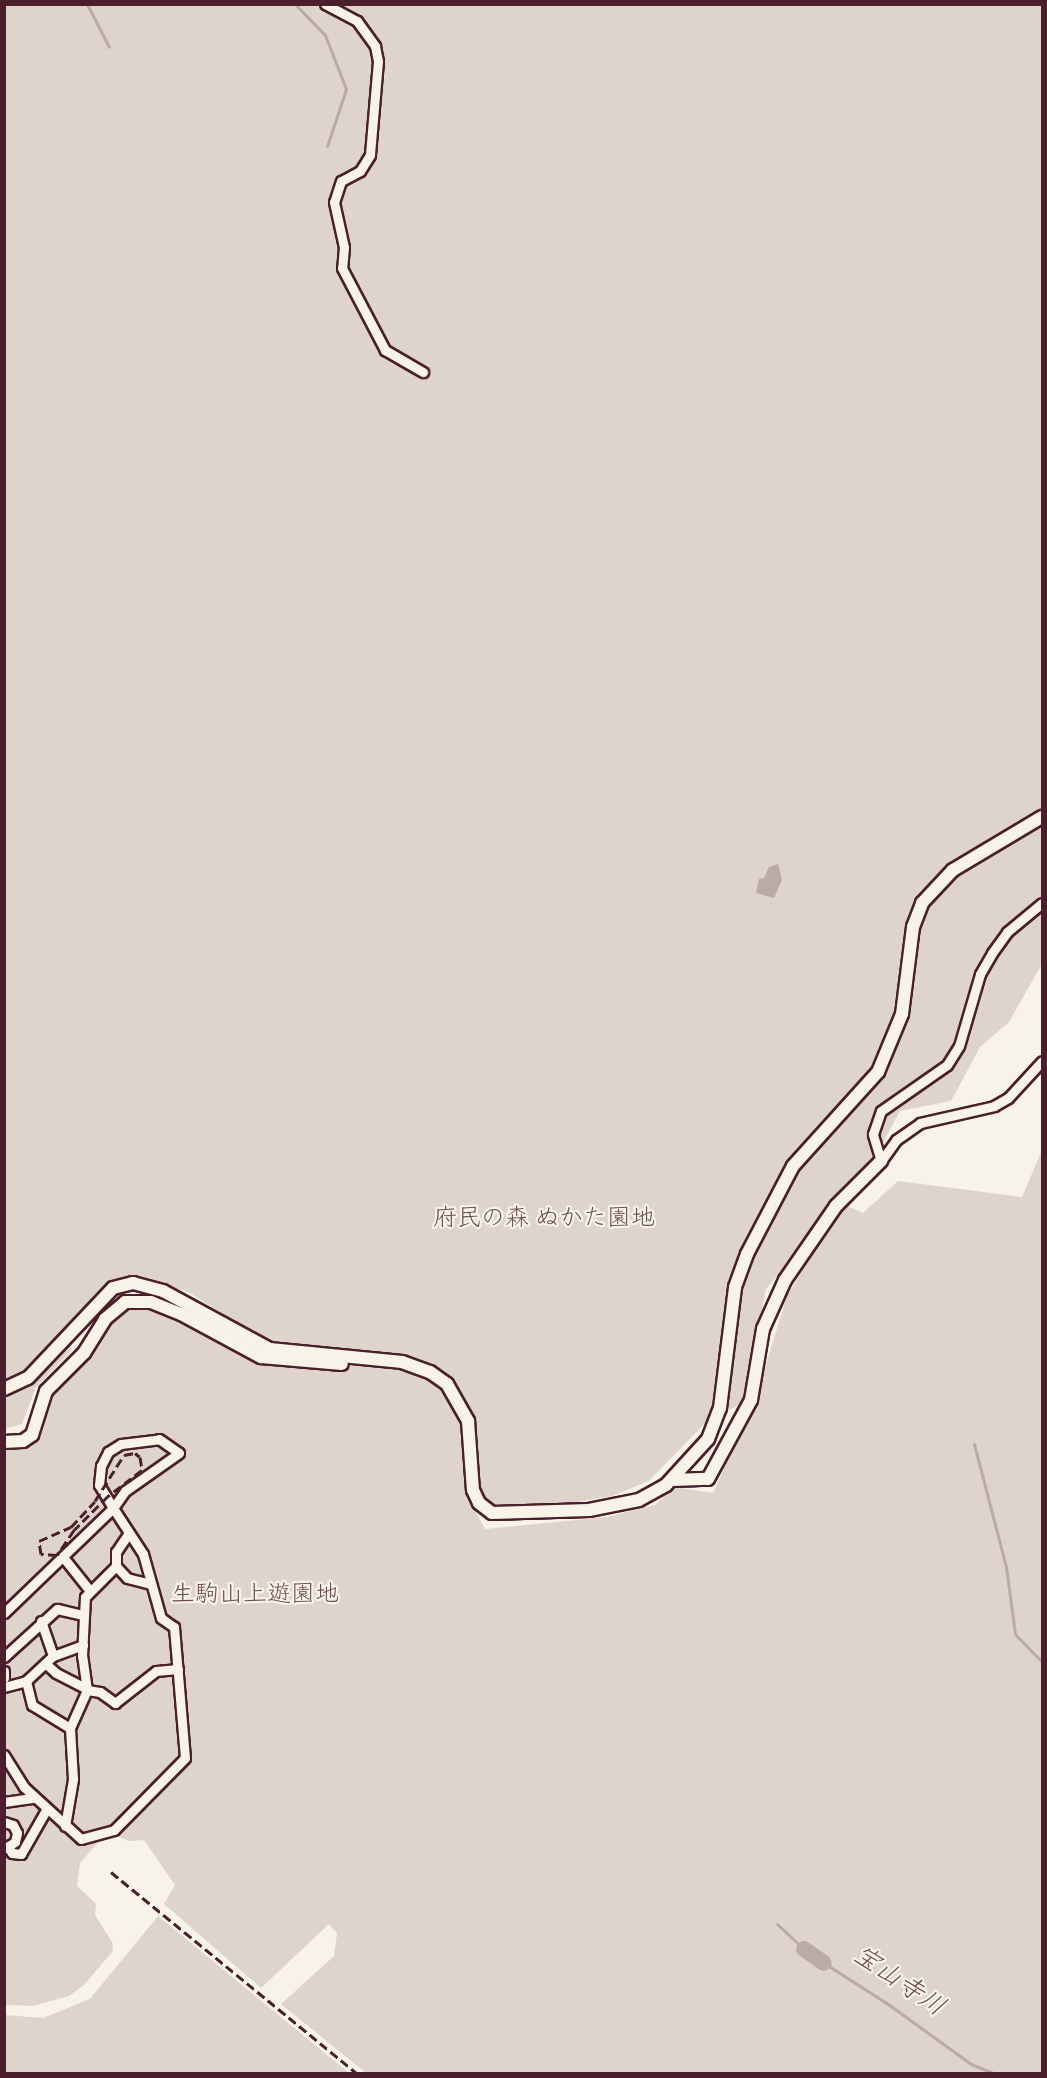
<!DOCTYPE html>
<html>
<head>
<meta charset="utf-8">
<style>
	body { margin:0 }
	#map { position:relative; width:1047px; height:2078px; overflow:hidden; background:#f7f3e8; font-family:"Indie Flower","Klee One",sans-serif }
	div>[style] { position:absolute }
	.green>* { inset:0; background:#ded4cc }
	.water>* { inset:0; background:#bcaaa7 }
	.stream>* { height:3px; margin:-1.5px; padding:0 1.5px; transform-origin:1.5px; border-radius:1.5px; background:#bcaaa7 }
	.river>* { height:16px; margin:-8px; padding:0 8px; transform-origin:8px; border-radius:8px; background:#bcaaa7 }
	.roads { filter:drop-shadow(2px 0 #4a1f2b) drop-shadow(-2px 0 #4a1f2b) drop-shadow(0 2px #4a1f2b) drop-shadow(0 -2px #4a1f2b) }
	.street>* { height:9px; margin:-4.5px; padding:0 4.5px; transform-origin:4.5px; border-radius:4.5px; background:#f7f3e8 }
	.secondary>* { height:12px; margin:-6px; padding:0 6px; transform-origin:6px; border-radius:6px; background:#f7f3e8 }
	.rail>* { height:3px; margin-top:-1.5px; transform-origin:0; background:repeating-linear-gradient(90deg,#4a1f2b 0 9px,transparent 0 13.5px) }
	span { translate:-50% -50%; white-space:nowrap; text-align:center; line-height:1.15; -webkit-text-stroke:4.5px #f7f3e8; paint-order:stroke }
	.park-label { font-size:24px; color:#6f4c53 }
	.water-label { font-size:26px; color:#6c4950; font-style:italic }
	.frame { position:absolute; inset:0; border:6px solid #4a1f2b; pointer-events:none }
</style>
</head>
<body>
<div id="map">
	<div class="green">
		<div style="clip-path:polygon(5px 5px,1042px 5px,1042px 964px,1009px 1022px,980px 1047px,951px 1101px,900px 1111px,874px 1159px,766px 1289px,743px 1403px,706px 1422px,649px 1481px,612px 1496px,565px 1504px,494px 1506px,480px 1490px,472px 1416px,458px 1390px,442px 1373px,404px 1355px,265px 1340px,188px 1292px,138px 1277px,110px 1283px,67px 1327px,72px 1350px,36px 1387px,22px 1424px,5px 1429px)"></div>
		<div style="clip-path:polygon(1042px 1150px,1042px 2073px,366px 2073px,281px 2004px,334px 1956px,337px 1933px,329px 1924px,261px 1988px,164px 1904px,175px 1885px,144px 1840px,128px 1841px,115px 1835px,102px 1838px,80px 1863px,77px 1886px,96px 1904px,95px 1915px,112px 1942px,113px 1951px,84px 1985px,69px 1996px,33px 2006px,5px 2005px,5px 1449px,31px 1447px,59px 1382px,89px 1357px,114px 1318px,133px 1308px,156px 1310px,243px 1356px,275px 1366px,394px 1365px,424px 1374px,452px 1398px,467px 1434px,469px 1499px,485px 1529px,607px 1517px,655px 1505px,674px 1487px,713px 1493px,755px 1400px,787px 1296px,843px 1204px,863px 1213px,898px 1181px,1022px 1197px)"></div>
		<div style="clip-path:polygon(158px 1916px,349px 2073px,5px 2073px,5px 2015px,43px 2018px,90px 1999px)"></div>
	</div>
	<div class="water">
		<div style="clip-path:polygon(778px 864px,782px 880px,774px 898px,756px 893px,759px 879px,764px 878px,769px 867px)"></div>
	</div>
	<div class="stream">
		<div style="left:87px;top:4px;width:48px;rotate:62.9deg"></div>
		<div style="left:295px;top:4px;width:43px;rotate:45.9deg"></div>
		<div style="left:325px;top:35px;width:58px;rotate:68.7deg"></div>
		<div style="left:346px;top:89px;width:60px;rotate:108.4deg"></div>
		<div style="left:974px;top:1444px;width:127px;rotate:75.4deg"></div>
		<div style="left:1006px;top:1567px;width:68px;rotate:82.3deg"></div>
		<div style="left:1015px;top:1634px;width:39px;rotate:46deg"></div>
		<div style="left:777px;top:1924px;width:37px;rotate:43deg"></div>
		<div style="left:824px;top:1963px;width:76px;rotate:32.6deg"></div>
		<div style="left:888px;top:2004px;width:102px;rotate:35.9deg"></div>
		<div style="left:971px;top:2064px;width:27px;rotate:22deg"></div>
	</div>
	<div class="river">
		<div style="left:804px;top:1949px;width:24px;rotate:35deg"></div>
	</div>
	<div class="roads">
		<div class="street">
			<div style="left:325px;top:4px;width:36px;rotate:28deg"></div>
			<div style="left:357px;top:21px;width:31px;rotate:54deg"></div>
			<div style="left:375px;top:46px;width:15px;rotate:79deg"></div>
			<div style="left:378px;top:61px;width:94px;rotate:94.9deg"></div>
			<div style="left:370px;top:155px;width:19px;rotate:122deg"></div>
			<div style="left:360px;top:171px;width:21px;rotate:152deg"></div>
			<div style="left:341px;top:181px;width:22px;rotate:108deg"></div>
			<div style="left:334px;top:202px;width:46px;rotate:77.5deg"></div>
			<div style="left:344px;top:247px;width:21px;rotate:95deg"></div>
			<div style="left:342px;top:268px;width:93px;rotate:62.3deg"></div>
			<div style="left:385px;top:350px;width:44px;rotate:30.1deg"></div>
			<div style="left:881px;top:1161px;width:28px;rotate:-107deg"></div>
			<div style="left:873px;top:1134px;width:24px;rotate:-71deg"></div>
			<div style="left:881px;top:1111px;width:80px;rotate:-34.9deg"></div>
			<div style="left:947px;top:1065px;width:22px;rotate:-58deg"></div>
			<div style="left:959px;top:1046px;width:75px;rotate:-73.7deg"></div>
			<div style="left:980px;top:974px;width:24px;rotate:-60deg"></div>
			<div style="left:992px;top:953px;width:26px;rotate:-54deg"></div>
			<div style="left:1007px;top:932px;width:45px;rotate:-39.6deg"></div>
			<div style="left:881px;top:1161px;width:26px;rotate:-54deg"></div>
			<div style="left:896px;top:1140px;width:29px;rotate:-35deg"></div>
			<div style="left:920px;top:1123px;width:76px;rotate:-12.9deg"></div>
			<div style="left:994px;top:1106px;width:16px;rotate:-30deg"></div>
			<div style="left:1008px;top:1098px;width:50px;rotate:-47.4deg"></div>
			<div style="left:159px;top:1439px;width:24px;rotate:35deg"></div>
			<div style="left:179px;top:1453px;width:66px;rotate:144.9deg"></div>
			<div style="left:125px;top:1491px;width:21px;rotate:125deg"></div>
			<div style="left:113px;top:1508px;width:27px;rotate:-121deg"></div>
			<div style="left:99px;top:1485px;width:19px;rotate:-84deg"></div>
			<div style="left:101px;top:1466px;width:16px;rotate:-63deg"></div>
			<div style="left:108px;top:1452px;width:15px;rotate:-32deg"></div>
			<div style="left:121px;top:1444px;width:38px;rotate:-7deg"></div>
			<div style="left:63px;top:1557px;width:43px;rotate:51.5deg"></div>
			<div style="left:116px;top:1566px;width:16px;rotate:47deg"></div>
			<div style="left:127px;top:1578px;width:25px;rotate:14deg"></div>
			<div style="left:4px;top:1613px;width:151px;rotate:-43.9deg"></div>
			<div style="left:113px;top:1508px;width:55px;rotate:56.9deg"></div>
			<div style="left:143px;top:1554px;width:66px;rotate:74.3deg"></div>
			<div style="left:161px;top:1618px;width:16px;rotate:35deg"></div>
			<div style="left:174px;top:1627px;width:131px;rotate:85.2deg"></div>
			<div style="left:185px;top:1758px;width:101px;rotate:134.6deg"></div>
			<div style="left:114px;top:1830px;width:34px;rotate:165deg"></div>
			<div style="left:81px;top:1839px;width:77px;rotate:-137.6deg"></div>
			<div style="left:24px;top:1787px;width:38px;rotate:-122deg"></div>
			<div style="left:41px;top:1621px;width:37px;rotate:71deg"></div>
			<div style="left:4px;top:1657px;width:72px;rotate:-42.2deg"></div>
			<div style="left:57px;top:1609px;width:27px;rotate:13deg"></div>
			<div style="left:46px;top:1664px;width:13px;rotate:42deg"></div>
			<div style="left:56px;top:1673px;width:35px;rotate:27deg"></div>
			<div style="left:4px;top:1671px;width:7px;rotate:90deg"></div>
			<div style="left:26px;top:1681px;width:37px;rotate:-43deg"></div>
			<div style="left:53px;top:1656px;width:32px;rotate:-20deg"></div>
			<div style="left:4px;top:1687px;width:23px;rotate:-15deg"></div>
			<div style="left:26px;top:1681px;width:25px;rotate:76deg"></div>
			<div style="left:32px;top:1705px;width:44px;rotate:31.2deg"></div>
			<div style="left:87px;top:1690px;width:34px;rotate:-98deg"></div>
			<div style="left:82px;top:1656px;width:59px;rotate:-87.1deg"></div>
			<div style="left:85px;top:1597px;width:44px;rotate:-45deg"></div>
			<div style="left:116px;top:1566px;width:14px;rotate:-90deg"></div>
			<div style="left:116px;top:1552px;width:23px;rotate:-56deg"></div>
			<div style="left:4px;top:1802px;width:30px;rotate:-8deg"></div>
			<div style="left:4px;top:1822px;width:9px;rotate:18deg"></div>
			<div style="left:13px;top:1825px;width:9px;rotate:63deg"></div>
			<div style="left:17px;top:1833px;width:9px;rotate:103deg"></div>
			<div style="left:15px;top:1842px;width:12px;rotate:149deg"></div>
			<div style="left:65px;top:1826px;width:48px;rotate:-80.3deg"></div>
			<div style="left:73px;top:1779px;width:51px;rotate:-93.4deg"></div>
			<div style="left:70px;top:1728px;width:42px;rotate:-65.9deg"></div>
			<div style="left:87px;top:1690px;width:13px;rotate:9deg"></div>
			<div style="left:100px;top:1692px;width:19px;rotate:36deg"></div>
			<div style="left:115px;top:1703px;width:52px;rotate:-38deg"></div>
			<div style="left:156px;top:1671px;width:22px;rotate:-5deg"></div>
			<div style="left:8px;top:1847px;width:7px;rotate:56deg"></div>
			<div style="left:12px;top:1853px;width:9px;rotate:6deg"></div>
			<div style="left:21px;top:1854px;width:51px;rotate:-60.4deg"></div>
		</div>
		<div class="secondary">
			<div style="left:4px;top:1389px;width:26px;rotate:-25deg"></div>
			<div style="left:28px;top:1378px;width:124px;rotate:-46.6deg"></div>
			<div style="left:113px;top:1288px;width:21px;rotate:-14deg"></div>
			<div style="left:133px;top:1283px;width:31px;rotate:15deg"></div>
			<div style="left:163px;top:1291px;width:122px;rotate:28.5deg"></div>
			<div style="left:270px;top:1349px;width:133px;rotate:5.6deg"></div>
			<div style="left:402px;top:1362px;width:30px;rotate:20deg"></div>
			<div style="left:430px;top:1372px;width:21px;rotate:35deg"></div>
			<div style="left:447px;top:1384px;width:43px;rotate:60.4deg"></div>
			<div style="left:468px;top:1421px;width:69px;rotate:85.9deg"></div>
			<div style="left:473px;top:1490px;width:14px;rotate:65deg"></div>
			<div style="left:479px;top:1503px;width:16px;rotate:38deg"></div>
			<div style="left:492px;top:1513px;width:97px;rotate:-1.8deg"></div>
			<div style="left:589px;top:1510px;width:51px;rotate:-11.3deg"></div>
			<div style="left:639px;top:1500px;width:31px;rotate:-29deg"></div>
			<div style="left:666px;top:1485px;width:62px;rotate:-47.6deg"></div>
			<div style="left:708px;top:1439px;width:33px;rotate:-69deg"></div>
			<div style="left:720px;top:1408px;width:122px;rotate:-82.9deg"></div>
			<div style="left:735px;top:1287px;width:35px;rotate:-70deg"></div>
			<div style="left:747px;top:1254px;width:99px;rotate:-62.4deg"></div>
			<div style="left:793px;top:1166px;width:127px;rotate:-47.9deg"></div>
			<div style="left:878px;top:1072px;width:63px;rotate:-67.5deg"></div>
			<div style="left:902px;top:1014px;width:88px;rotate:-82.8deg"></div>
			<div style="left:913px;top:927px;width:26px;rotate:-69deg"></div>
			<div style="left:922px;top:903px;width:45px;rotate:-46.8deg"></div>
			<div style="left:953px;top:870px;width:104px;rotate:-30.8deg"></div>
			<div style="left:4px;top:1442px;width:19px;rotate:-3deg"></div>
			<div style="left:23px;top:1441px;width:11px;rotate:-34deg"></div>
			<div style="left:32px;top:1435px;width:46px;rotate:-72.3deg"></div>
			<div style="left:46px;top:1391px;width:54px;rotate:-45deg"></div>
			<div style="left:84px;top:1353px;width:40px;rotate:-58deg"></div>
			<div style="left:105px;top:1319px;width:26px;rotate:-40deg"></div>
			<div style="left:125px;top:1302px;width:26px"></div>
			<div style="left:151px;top:1302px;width:32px;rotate:22deg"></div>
			<div style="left:181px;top:1314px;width:91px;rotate:28.3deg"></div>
			<div style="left:261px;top:1357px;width:81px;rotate:4.9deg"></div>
			<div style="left:672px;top:1480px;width:36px;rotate:-2deg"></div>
			<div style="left:708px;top:1479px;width:90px;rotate:-61.4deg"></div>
			<div style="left:751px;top:1400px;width:72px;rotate:-80.4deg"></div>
			<div style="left:763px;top:1329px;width:54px;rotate:-65.8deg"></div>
			<div style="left:785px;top:1280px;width:90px;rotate:-55.4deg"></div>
			<div style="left:836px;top:1206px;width:64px;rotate:-45deg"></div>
		</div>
	</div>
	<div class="rail">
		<div style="left:135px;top:1453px;width:6px;rotate:39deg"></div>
		<div style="left:140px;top:1457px;width:13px;rotate:81deg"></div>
		<div style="left:142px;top:1470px;width:43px;rotate:142.6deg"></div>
		<div style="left:108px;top:1496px;width:48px;rotate:135deg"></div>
		<div style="left:74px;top:1530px;width:30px;rotate:124deg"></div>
		<div style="left:57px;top:1555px;width:16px;rotate:-176deg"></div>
		<div style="left:41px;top:1554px;width:13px;rotate:-99deg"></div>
		<div style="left:39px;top:1541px;width:35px;rotate:-24deg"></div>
		<div style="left:71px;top:1527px;width:35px;rotate:-47deg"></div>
		<div style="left:95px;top:1501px;width:54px;rotate:-57.8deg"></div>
		<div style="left:124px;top:1455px;width:11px;rotate:-10deg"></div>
		<div style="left:111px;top:1872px;width:319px;rotate:39.3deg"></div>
	</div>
	<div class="park-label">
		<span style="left:544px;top:1220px">府民の森 ぬかた園地</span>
		<span style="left:255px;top:1596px">生駒山上遊園地</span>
	</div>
	<div class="water-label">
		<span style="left:898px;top:1983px;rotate:34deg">宝山寺川</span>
	</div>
	<div class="frame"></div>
</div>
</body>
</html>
